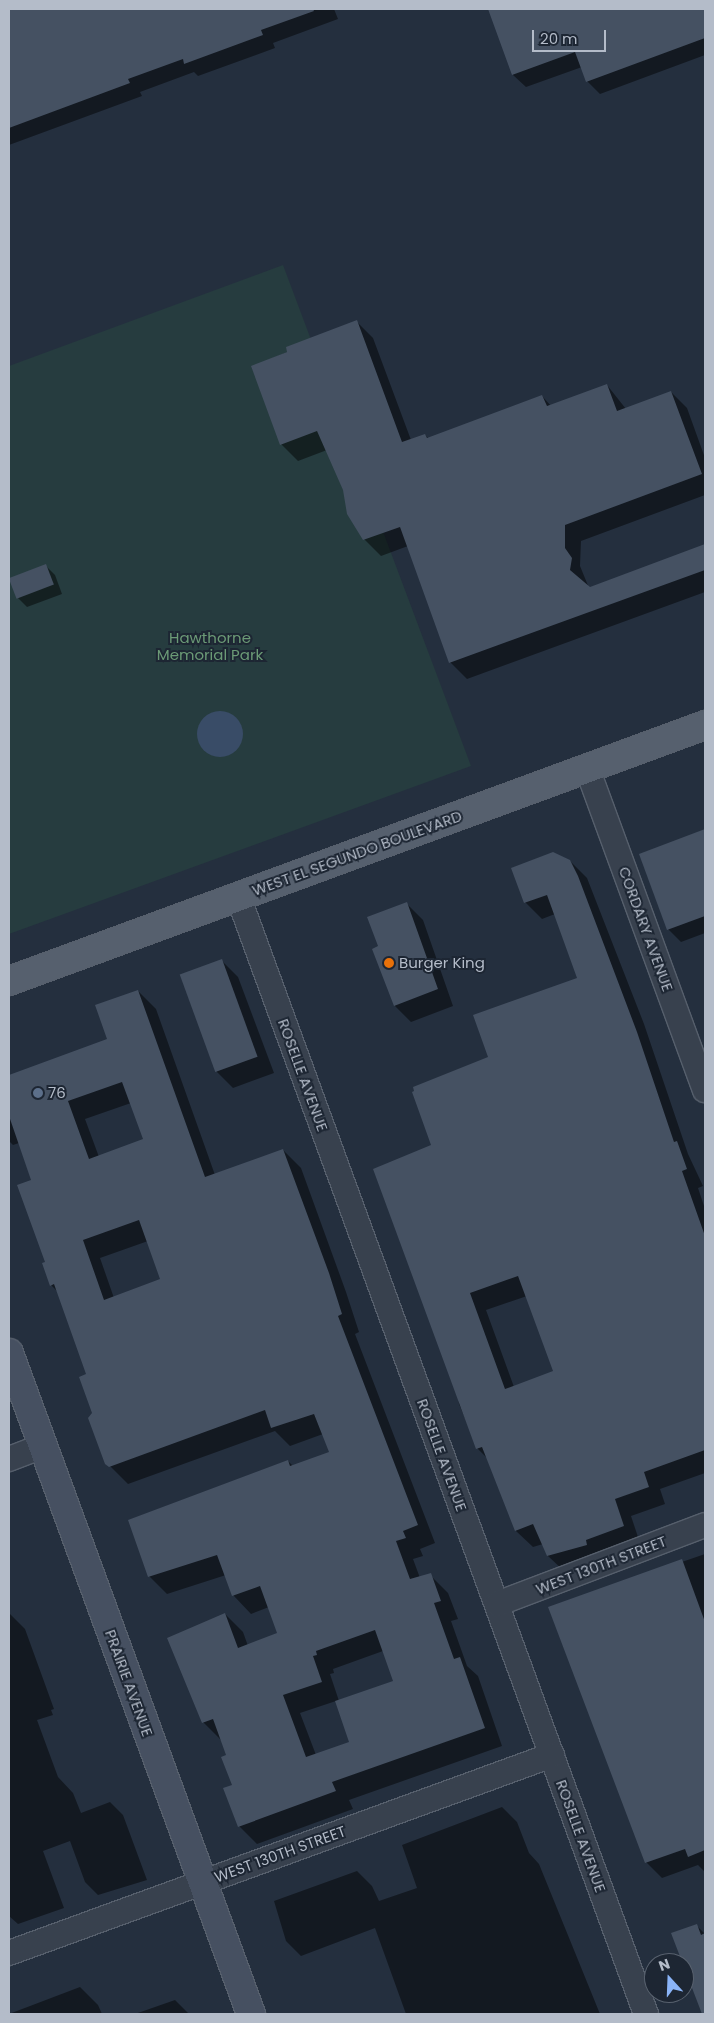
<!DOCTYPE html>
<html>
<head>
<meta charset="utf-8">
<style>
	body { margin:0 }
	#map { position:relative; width:714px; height:2023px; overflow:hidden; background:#242f3e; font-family:Poppins,sans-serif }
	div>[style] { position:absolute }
	.green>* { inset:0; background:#263c3f }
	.water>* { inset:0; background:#394c67 }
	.round { border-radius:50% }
	.shadow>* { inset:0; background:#0007 }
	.building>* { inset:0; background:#455162; transform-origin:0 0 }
	.roads { filter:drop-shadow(1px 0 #565f6c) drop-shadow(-1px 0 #565f6c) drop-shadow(0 1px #565f6c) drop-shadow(0 -1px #565f6c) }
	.minor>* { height:24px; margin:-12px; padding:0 12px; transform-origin:12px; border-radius:12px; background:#38414e }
	.secondary>* { height:28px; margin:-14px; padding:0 14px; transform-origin:14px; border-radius:14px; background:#465061 }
	.primary>* { height:28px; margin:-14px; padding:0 14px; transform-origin:14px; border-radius:14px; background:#56606e }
	.dots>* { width:14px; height:14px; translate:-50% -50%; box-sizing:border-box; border:2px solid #1d2633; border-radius:50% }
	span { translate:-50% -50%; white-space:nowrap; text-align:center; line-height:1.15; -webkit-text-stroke:4px #1d2633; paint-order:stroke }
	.park-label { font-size:15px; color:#6b9a76 }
	.street-label { font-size:15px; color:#b4bcc9 }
	.poi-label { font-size:15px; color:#b4bcc9 }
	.left { translate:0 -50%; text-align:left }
	.frame { position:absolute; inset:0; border:10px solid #b4bcc9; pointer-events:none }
	.north { position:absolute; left:644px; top:1953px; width:50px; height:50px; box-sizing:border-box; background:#1d2633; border:1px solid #59626f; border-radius:50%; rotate:340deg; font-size:14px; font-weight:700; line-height:20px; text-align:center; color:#b4bcc9 }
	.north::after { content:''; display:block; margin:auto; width:18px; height:22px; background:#8ab4f8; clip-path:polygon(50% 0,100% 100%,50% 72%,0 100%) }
	.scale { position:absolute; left:532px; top:30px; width:74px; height:22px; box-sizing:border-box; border:2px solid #b4bcc9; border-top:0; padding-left:6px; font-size:15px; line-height:18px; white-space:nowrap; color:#b4bcc9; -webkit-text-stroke:4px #1d2633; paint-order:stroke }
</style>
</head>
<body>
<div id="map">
	<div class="green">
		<div style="clip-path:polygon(283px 265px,471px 766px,9px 934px,9px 366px)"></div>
	</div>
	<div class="water">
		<div class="round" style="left:197px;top:711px;width:46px;height:46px"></div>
	</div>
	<div class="shadow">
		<div style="clip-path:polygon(9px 9px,334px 9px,338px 19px,273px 43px,275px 48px,198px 76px,194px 72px,140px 92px,142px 96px,9px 145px)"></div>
		<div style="clip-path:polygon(489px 9px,705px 9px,705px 55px,600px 94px,587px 81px,582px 67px,526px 87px,513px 75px)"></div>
		<div style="clip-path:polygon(357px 322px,373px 338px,411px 440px,425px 435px,429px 439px,542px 396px,551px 406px,607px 385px,626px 409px,671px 392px,687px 408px,705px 458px,705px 495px,581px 541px,580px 566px,589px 588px,705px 546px,705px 592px,467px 679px,450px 662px,408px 546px,381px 556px,364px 539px,327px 450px,298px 461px,281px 444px,252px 367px)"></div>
		<div style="clip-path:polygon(46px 566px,55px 575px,62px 594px,27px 607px,18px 598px)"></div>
		<div style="clip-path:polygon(705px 831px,705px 933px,681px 942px,668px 929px,641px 854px)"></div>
		<div style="clip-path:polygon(evenodd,570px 861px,587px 878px,644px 1024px,688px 1154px,703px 1186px,698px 1188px,705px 1209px,705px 1473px,660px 1489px,665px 1504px,631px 1516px,640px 1543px,565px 1572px,548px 1556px,543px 1544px,533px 1547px,516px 1531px,487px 1458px,478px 1449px,459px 1404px,432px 1146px,489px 1057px,579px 979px,555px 914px,542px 919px,525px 902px,570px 861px,527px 1296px,555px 1372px,514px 1387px,486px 1310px,527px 1296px)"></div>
		<div style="clip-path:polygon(407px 904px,423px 920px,453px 1006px,411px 1022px,395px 1006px,374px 949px,380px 947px)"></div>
		<div style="clip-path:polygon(222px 961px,238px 977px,274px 1073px,233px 1088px,217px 1072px,181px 976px)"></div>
		<div style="clip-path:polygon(evenodd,138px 991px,156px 1009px,215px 1175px,283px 1150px,301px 1168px,346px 1292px,359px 1332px,355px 1334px,435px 1543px,420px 1549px,423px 1556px,413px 1559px,420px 1578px,430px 1575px,448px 1593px,458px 1619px,451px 1621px,467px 1666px,478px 1676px,502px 1746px,349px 1800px,353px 1809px,257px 1844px,239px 1826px,228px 1756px,221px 1740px,203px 1722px,225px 1614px,243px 1632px,248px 1646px,278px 1634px,269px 1607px,251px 1614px,234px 1596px,226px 1575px,167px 1594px,149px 1576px,288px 1461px,293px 1466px,330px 1453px,323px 1434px,290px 1446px,275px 1431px,128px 1484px,110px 1466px,94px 1413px,88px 1375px,58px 1292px,51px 1285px,32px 1181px,19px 1143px,13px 1145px,9px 1141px,9px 1076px,108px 1040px,138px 991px,131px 1103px,145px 1140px,99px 1157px,85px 1119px,131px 1103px,138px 991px,148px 1241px,162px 1280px,114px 1298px,100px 1258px,148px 1241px,138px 991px,383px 1651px,395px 1681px,339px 1701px,330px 1674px,334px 1673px,333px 1669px,383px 1651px,138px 991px,336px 1701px,351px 1742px,316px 1755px,300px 1713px,336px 1701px)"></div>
		<div style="clip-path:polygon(705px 1554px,705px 1872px,698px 1865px,662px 1878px,646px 1862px,549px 1608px)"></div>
		<div style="clip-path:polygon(9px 1613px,25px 1629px,54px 1709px,51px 1710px,53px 1715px,37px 1720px,58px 1777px,73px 1793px,81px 1813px,110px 1802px,123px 1815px,147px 1880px,98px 1895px,85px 1882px,70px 1841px,43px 1851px,64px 1908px,18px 1924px,9px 1916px)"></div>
		<div style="clip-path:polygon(502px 1807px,517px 1822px,529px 1853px,539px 1864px,600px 2014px,406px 2014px,375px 1928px,301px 1956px,286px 1941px,274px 1901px,357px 1871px,372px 1886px,379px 1901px,417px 1888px,402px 1845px)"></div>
		<div style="clip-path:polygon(696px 1925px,705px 1934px,705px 2014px,673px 1934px)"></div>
		<div style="clip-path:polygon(80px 1987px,98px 2005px,102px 2014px,9px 2014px)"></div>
		<div style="clip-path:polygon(175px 2000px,189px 2014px,135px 2014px)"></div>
	</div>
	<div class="building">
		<div style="clip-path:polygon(9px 9px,313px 9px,314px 11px,261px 30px,263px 35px,184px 64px,183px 59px,128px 79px,130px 83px,9px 128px)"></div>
		<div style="clip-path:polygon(488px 9px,705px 9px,705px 38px,586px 82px,575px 52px,512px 75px)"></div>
		<div style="clip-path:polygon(357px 320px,402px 442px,425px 434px,427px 438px,542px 395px,547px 406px,607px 384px,617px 411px,671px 391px,702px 474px,565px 525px,565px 548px,572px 558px,570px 570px,590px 587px,705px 544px,705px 570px,449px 663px,400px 527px,363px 540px,347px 514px,343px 490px,317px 431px,280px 445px,251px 366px,287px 352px,286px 347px)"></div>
		<div style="left:46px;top:564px;width:22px;height:40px;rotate:69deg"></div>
		<div style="clip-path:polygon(705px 829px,705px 916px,667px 930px,639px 854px)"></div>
		<div style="clip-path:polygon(evenodd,553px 852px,570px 860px,578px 876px,637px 1032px,674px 1142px,677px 1141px,687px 1169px,682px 1171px,705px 1236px,705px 1450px,644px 1472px,649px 1487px,615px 1499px,624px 1526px,586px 1540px,587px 1545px,547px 1556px,533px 1524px,515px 1531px,482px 1447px,476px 1449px,373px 1169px,431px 1145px,412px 1092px,414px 1091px,413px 1087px,488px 1057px,473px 1015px,577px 978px,547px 895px,524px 903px,511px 868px,553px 852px,518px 1276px,553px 1371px,505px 1389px,470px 1293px,518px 1276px)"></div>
		<div style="clip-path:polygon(407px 902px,438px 989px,394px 1006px,372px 949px,378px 946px,367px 917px)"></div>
		<div style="left:222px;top:959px;width:104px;height:45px;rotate:70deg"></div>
		<div style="clip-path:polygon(evenodd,138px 990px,205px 1177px,283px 1149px,329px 1273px,342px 1314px,338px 1316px,418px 1525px,403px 1531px,406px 1538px,396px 1541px,410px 1579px,431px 1573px,441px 1601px,434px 1603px,454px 1659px,460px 1657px,485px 1728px,332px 1782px,336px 1791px,238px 1827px,223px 1788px,232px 1785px,221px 1757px,226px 1755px,213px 1719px,202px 1723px,167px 1638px,225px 1613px,238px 1648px,277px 1633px,260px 1586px,232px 1596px,217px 1555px,148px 1577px,128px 1520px,288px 1460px,290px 1466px,329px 1452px,314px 1414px,271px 1428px,265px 1410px,109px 1467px,105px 1464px,88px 1418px,92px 1413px,79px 1377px,86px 1374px,54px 1284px,50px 1286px,42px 1263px,45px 1262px,17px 1185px,31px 1180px,9px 1116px,9px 1075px,107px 1039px,95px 1005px,138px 990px,122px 1082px,143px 1139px,89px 1159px,68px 1101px,122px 1082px,138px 990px,139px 1220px,160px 1279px,104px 1300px,83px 1240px,139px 1220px,138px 990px,375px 1630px,393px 1681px,335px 1701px,349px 1742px,306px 1757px,283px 1695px,322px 1682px,313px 1656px,317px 1655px,316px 1651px,375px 1630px)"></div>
		<div style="clip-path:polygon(682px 1559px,705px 1622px,705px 1850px,688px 1857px,685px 1849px,645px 1863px,548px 1607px)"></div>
		<div style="clip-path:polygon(697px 1924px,701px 1935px,705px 1933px,705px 2014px,702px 2014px,671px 1933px)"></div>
	</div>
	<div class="roads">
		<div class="minor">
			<div style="left:587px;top:768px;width:343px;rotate:69.9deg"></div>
			<div style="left:238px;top:896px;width:1190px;rotate:69.95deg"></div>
			<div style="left:9px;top:1459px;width:36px;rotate:-21deg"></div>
			<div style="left:497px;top:1604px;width:222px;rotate:-20.8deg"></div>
			<div style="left:9px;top:1953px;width:578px;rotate:-20.03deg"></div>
		</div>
		<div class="secondary">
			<div style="left:9px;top:1353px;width:704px;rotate:69.89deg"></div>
		</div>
		<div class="primary">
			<div style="left:9px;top:981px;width:742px;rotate:-20.19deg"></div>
		</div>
	</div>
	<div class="dots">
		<div style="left:389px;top:963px;background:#e8710a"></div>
		<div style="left:38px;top:1093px;background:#5c6f8a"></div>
	</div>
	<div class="park-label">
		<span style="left:210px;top:646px">Hawthorne<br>Memorial Park</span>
	</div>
	<div class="street-label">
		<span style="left:357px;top:853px;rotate:-20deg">WEST EL SEGUNDO BOULEVARD</span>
		<span style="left:646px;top:929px;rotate:70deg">CORDARY AVENUE</span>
		<span style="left:303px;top:1075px;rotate:70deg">ROSELLE AVENUE</span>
		<span style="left:442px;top:1455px;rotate:70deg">ROSELLE AVENUE</span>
		<span style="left:601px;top:1565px;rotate:-21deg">WEST 130TH STREET</span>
		<span style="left:129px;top:1683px;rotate:70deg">PRAIRIE AVENUE</span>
		<span style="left:581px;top:1836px;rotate:70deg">ROSELLE AVENUE</span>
		<span style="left:280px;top:1854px;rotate:-20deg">WEST 130TH STREET</span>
	</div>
	<div class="poi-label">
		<span class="left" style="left:399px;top:963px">Burger King</span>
		<span class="left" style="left:48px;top:1093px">76</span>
	</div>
	<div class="frame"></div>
	<div class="north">N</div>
	<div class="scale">20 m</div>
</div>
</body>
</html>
